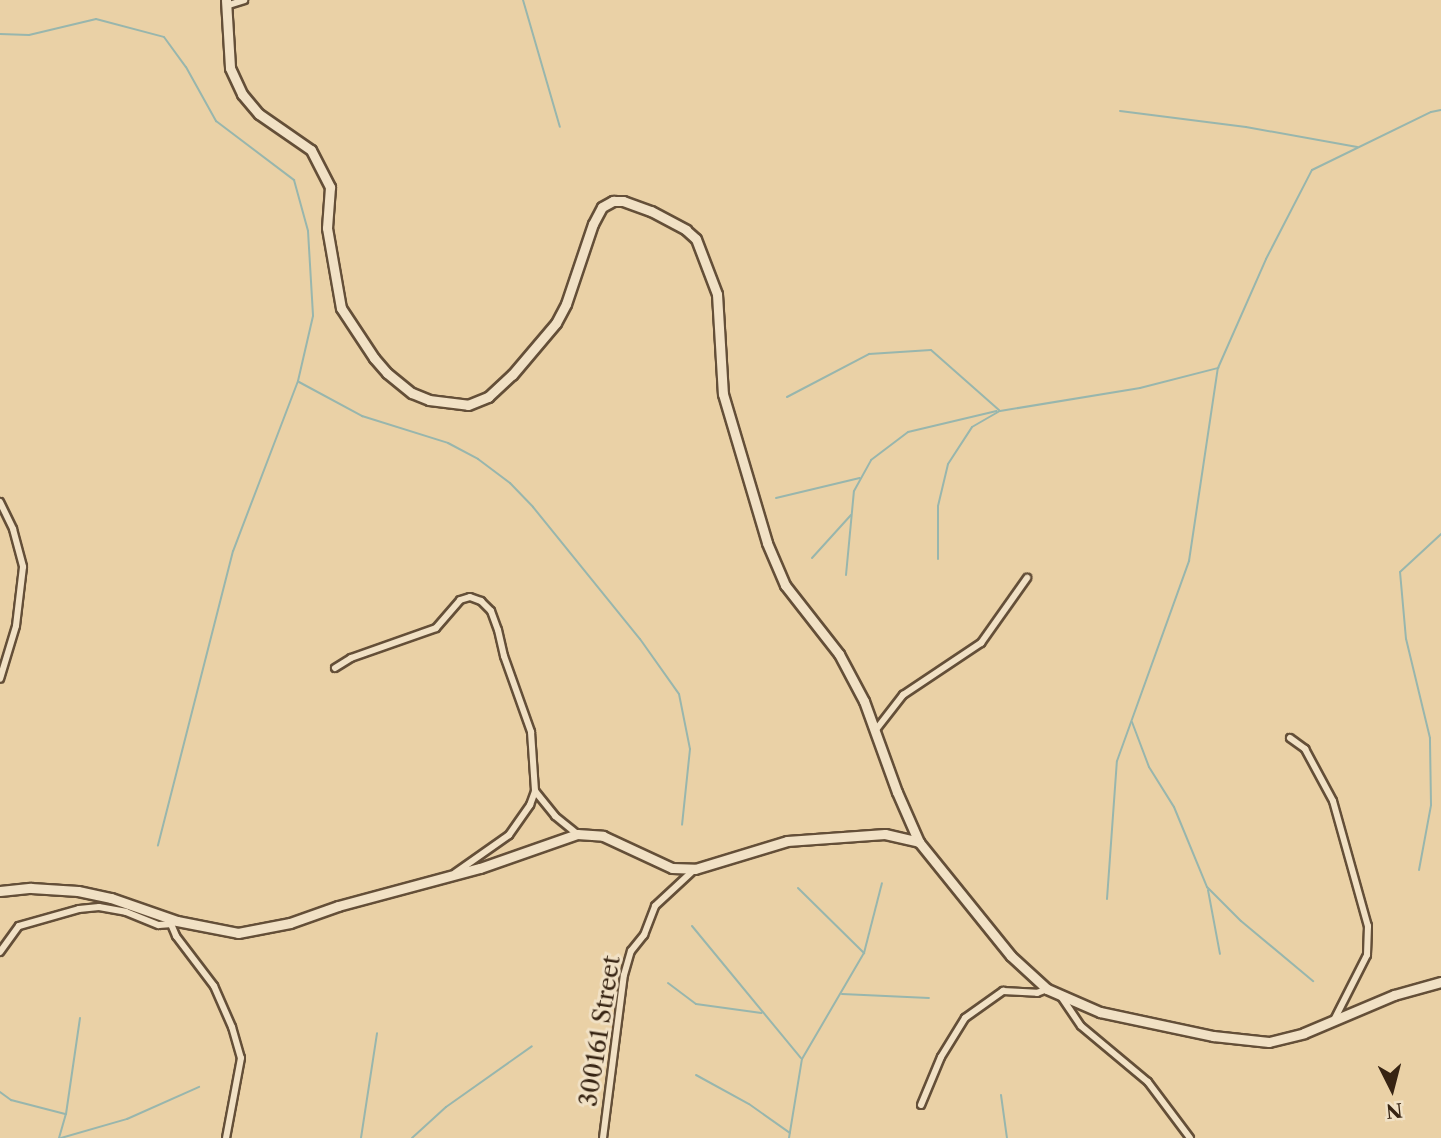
<!DOCTYPE html>
<html>
<head>
<meta charset="utf-8">
<style>
	body { margin:0 }
	#map { position:relative; width:1441px; height:1138px; overflow:hidden; background:#ead1a6; font-family:"Libre Caslon Text",serif }
	div>[style] { position:absolute }
	.stream>* { height:2px; margin:-1px; padding:0 1px; transform-origin:1px; border-radius:1px; background:#98b6ad }
	.roads { filter:drop-shadow(2px 0 #644f38) drop-shadow(-2px 0 #644f38) drop-shadow(0 2px #644f38) drop-shadow(0 -2px #644f38) }
	.street>* { height:6px; margin:-3px; padding:0 3px; transform-origin:3px; border-radius:3px; background:#f1e1c5 }
	.secondary>* { height:9px; margin:-4.5px; padding:0 4.5px; transform-origin:4.5px; border-radius:4.5px; background:#f1e1c5 }
	span { translate:-50% -50%; white-space:nowrap; text-align:center; line-height:1.15; -webkit-text-stroke:6px #f1e1c5; paint-order:stroke }
	.street-label { font-size:24px; color:#372413 }
	.north { position:absolute; left:1357px; top:1054px; width:70px; height:70px; -webkit-text-stroke:5px #f1e1c5; paint-order:stroke; rotate:174deg; font-size:19px; font-weight:700; line-height:28px; text-align:center; color:#372413 }
	.north::after { content:''; display:block; margin:auto; width:24px; height:32px; background:#372413; clip-path:polygon(50% 0,100% 100%,50% 72%,0 100%) }
</style>
</head>
<body>
<div id="map">
	<div class="stream">
		<div style="left:523px;top:0;width:132px;rotate:73.8deg"></div>
		<div style="left:0;top:34px;width:29px;rotate:2deg"></div>
		<div style="left:29px;top:35px;width:69px;rotate:-13.4deg"></div>
		<div style="left:96px;top:19px;width:70px;rotate:14.8deg"></div>
		<div style="left:164px;top:37px;width:37px;rotate:54deg"></div>
		<div style="left:186px;top:67px;width:62px;rotate:60.9deg"></div>
		<div style="left:216px;top:121px;width:98px;rotate:37.1deg"></div>
		<div style="left:294px;top:180px;width:53px;rotate:74.6deg"></div>
		<div style="left:308px;top:231px;width:85px;rotate:86.6deg"></div>
		<div style="left:313px;top:316px;width:67px;rotate:103deg"></div>
		<div style="left:298px;top:381px;width:182px;rotate:110.9deg"></div>
		<div style="left:233px;top:551px;width:304px;rotate:104.3deg"></div>
		<div style="left:1120px;top:111px;width:127px;rotate:7.2deg"></div>
		<div style="left:1246px;top:127px;width:113px;rotate:10.2deg"></div>
		<div style="left:299px;top:382px;width:72px;rotate:28.4deg"></div>
		<div style="left:362px;top:416px;width:90px;rotate:17.4deg"></div>
		<div style="left:448px;top:443px;width:34px;rotate:28deg"></div>
		<div style="left:478px;top:459px;width:40px;rotate:37deg"></div>
		<div style="left:510px;top:483px;width:33px;rotate:46deg"></div>
		<div style="left:533px;top:507px;width:170px;rotate:51deg"></div>
		<div style="left:640px;top:639px;width:67px;rotate:54.7deg"></div>
		<div style="left:679px;top:694px;width:56px;rotate:78.7deg"></div>
		<div style="left:690px;top:749px;width:76px;rotate:96deg"></div>
		<div style="left:787px;top:397px;width:93px;rotate:-27.7deg"></div>
		<div style="left:869px;top:354px;width:62px;rotate:-3.7deg"></div>
		<div style="left:931px;top:350px;width:91px;rotate:41.4deg"></div>
		<div style="left:776px;top:498px;width:86px;rotate:-13.4deg"></div>
		<div style="left:812px;top:558px;width:58px;rotate:-47.8deg"></div>
		<div style="left:938px;top:559px;width:53px;rotate:-90deg"></div>
		<div style="left:938px;top:506px;width:43px;rotate:-76.6deg"></div>
		<div style="left:948px;top:464px;width:44px;rotate:-57deg"></div>
		<div style="left:972px;top:427px;width:32px;rotate:-30deg"></div>
		<div style="left:1000px;top:411px;width:142px;rotate:-9.3deg"></div>
		<div style="left:1140px;top:388px;width:81px;rotate:-14.4deg"></div>
		<div style="left:846px;top:575px;width:84px;rotate:-84.6deg"></div>
		<div style="left:854px;top:491px;width:35px;rotate:-61deg"></div>
		<div style="left:871px;top:460px;width:46px;rotate:-37.1deg"></div>
		<div style="left:908px;top:432px;width:91px;rotate:-13.3deg"></div>
		<div style="left:1132px;top:722px;width:48px;rotate:69.3deg"></div>
		<div style="left:1149px;top:767px;width:47px;rotate:58deg"></div>
		<div style="left:1174px;top:807px;width:87px;rotate:67.6deg"></div>
		<div style="left:1207px;top:887px;width:48px;rotate:45deg"></div>
		<div style="left:1241px;top:921px;width:94px;rotate:39.8deg"></div>
		<div style="left:1419px;top:870px;width:66px;rotate:-79.5deg"></div>
		<div style="left:1431px;top:805px;width:67px;rotate:-90.9deg"></div>
		<div style="left:1430px;top:738px;width:102px;rotate:-103.6deg"></div>
		<div style="left:1406px;top:639px;width:67px;rotate:-95.1deg"></div>
		<div style="left:1400px;top:572px;width:56px;rotate:-42.8deg"></div>
		<div style="left:798px;top:888px;width:93px;rotate:44.6deg"></div>
		<div style="left:1208px;top:890px;width:65px;rotate:79.4deg"></div>
		<div style="left:1107px;top:899px;width:138px;rotate:-85.9deg"></div>
		<div style="left:1117px;top:761px;width:213px;rotate:-70.2deg"></div>
		<div style="left:1189px;top:561px;width:195px;rotate:-81.5deg"></div>
		<div style="left:1218px;top:368px;width:119px;rotate:-66.2deg"></div>
		<div style="left:1266px;top:259px;width:100px;rotate:-62.7deg"></div>
		<div style="left:1312px;top:170px;width:132px;rotate:-26deg"></div>
		<div style="left:1431px;top:112px;width:10px;rotate:-11deg"></div>
		<div style="left:692px;top:926px;width:171px;rotate:50.5deg"></div>
		<div style="left:668px;top:983px;width:35px;rotate:37deg"></div>
		<div style="left:696px;top:1004px;width:66px;rotate:7.9deg"></div>
		<div style="left:842px;top:994px;width:87px;rotate:2.6deg"></div>
		<div style="left:696px;top:1075px;width:60px;rotate:28.7deg"></div>
		<div style="left:749px;top:1104px;width:50px;rotate:35.3deg"></div>
		<div style="left:0;top:1092px;width:14px;rotate:36deg"></div>
		<div style="left:11px;top:1100px;width:56px;rotate:14.5deg"></div>
		<div style="left:1001px;top:1095px;width:43px;rotate:82.1deg"></div>
		<div style="left:59px;top:1138px;width:25px;rotate:-74deg"></div>
		<div style="left:66px;top:1114px;width:97px;rotate:-81.7deg"></div>
		<div style="left:61px;top:1138px;width:69px;rotate:-16.1deg"></div>
		<div style="left:127px;top:1119px;width:79px;rotate:-24deg"></div>
		<div style="left:361px;top:1138px;width:106px;rotate:-81.3deg"></div>
		<div style="left:412px;top:1138px;width:46px;rotate:-42.4deg"></div>
		<div style="left:446px;top:1107px;width:105px;rotate:-35.3deg"></div>
		<div style="left:789px;top:1138px;width:80px;rotate:-80.7deg"></div>
		<div style="left:802px;top:1059px;width:123px;rotate:-59.7deg"></div>
		<div style="left:864px;top:953px;width:72px;rotate:-75.6deg"></div>
	</div>
	<div class="roads">
		<div class="street">
			<div style="left:229px;top:5px;width:16px;rotate:-18deg"></div>
			<div style="left:0;top:502px;width:30px;rotate:64deg"></div>
			<div style="left:13px;top:529px;width:39px;rotate:75deg"></div>
			<div style="left:23px;top:567px;width:59px;rotate:96.8deg"></div>
			<div style="left:16px;top:626px;width:55px;rotate:106.8deg"></div>
			<div style="left:335px;top:668px;width:19px;rotate:-32deg"></div>
			<div style="left:351px;top:658px;width:90px;rotate:-19.4deg"></div>
			<div style="left:436px;top:628px;width:37px;rotate:-49deg"></div>
			<div style="left:460px;top:600px;width:10px;rotate:-17deg"></div>
			<div style="left:470px;top:597px;width:12px;rotate:20deg"></div>
			<div style="left:481px;top:601px;width:14px;rotate:45deg"></div>
			<div style="left:491px;top:611px;width:20px;rotate:70deg"></div>
			<div style="left:498px;top:630px;width:27px;rotate:77deg"></div>
			<div style="left:504px;top:656px;width:81px;rotate:70.4deg"></div>
			<div style="left:531px;top:732px;width:59px;rotate:86.1deg"></div>
			<div style="left:535px;top:791px;width:32px;rotate:51deg"></div>
			<div style="left:555px;top:816px;width:28px;rotate:39deg"></div>
			<div style="left:875px;top:731px;width:46px;rotate:-52.1deg"></div>
			<div style="left:903px;top:695px;width:94px;rotate:-33.7deg"></div>
			<div style="left:981px;top:643px;width:80px;rotate:-54.7deg"></div>
			<div style="left:1290px;top:738px;width:19px;rotate:36deg"></div>
			<div style="left:1305px;top:749px;width:59px;rotate:61.7deg"></div>
			<div style="left:1333px;top:801px;width:130px;rotate:74.4deg"></div>
			<div style="left:1368px;top:926px;width:29px;rotate:92deg"></div>
			<div style="left:1367px;top:955px;width:73px;rotate:116.9deg"></div>
			<div style="left:455px;top:873px;width:66px;rotate:-35.1deg"></div>
			<div style="left:509px;top:835px;width:37px;rotate:-55deg"></div>
			<div style="left:530px;top:805px;width:15px;rotate:-70deg"></div>
			<div style="left:171px;top:924px;width:13px;rotate:67deg"></div>
			<div style="left:176px;top:936px;width:63px;rotate:52.8deg"></div>
			<div style="left:214px;top:986px;width:45px;rotate:66.3deg"></div>
			<div style="left:232px;top:1027px;width:32px;rotate:74deg"></div>
			<div style="left:241px;top:1058px;width:81px;rotate:100.6deg"></div>
			<div style="left:0;top:952px;width:32px;rotate:-54deg"></div>
			<div style="left:19px;top:926px;width:62px;rotate:-15.8deg"></div>
			<div style="left:79px;top:909px;width:20px;rotate:-6deg"></div>
			<div style="left:99px;top:907px;width:27px;rotate:10deg"></div>
			<div style="left:126px;top:912px;width:35px;rotate:22deg"></div>
			<div style="left:159px;top:925px;width:13px;rotate:-4deg"></div>
			<div style="left:1060px;top:995px;width:37px;rotate:56deg"></div>
			<div style="left:1081px;top:1026px;width:87px;rotate:39.9deg"></div>
			<div style="left:1148px;top:1082px;width:70px;rotate:53.1deg"></div>
			<div style="left:921px;top:1105px;width:52px;rotate:-67.4deg"></div>
			<div style="left:941px;top:1057px;width:46px;rotate:-58.4deg"></div>
			<div style="left:965px;top:1018px;width:47px;rotate:-35.4deg"></div>
			<div style="left:1003px;top:991px;width:34px;rotate:3deg"></div>
			<div style="left:1037px;top:993px;width:11px;rotate:-22deg"></div>
			<div style="left:603px;top:1138px;width:164px;rotate:-82.7deg"></div>
			<div style="left:624px;top:975px;width:25px;rotate:-74deg"></div>
			<div style="left:631px;top:951px;width:21px;rotate:-51deg"></div>
			<div style="left:644px;top:935px;width:31px;rotate:-69deg"></div>
			<div style="left:655px;top:906px;width:54px;rotate:-42.8deg"></div>
		</div>
		<div class="secondary">
			<div style="left:226px;top:0;width:68px;rotate:86.6deg"></div>
			<div style="left:230px;top:68px;width:29px;rotate:65deg"></div>
			<div style="left:242px;top:94px;width:26px;rotate:50deg"></div>
			<div style="left:259px;top:114px;width:63px;rotate:34.7deg"></div>
			<div style="left:311px;top:150px;width:42px;rotate:62.8deg"></div>
			<div style="left:330px;top:187px;width:41px;rotate:94.2deg"></div>
			<div style="left:327px;top:228px;width:81px;rotate:80.1deg"></div>
			<div style="left:341px;top:308px;width:60px;rotate:56.6deg"></div>
			<div style="left:374px;top:358px;width:20px;rotate:49deg"></div>
			<div style="left:387px;top:373px;width:32px;rotate:39deg"></div>
			<div style="left:412px;top:393px;width:18px;rotate:22deg"></div>
			<div style="left:429px;top:400px;width:39px;rotate:7deg"></div>
			<div style="left:468px;top:405px;width:22px;rotate:-22deg"></div>
			<div style="left:488px;top:397px;width:33px;rotate:-43deg"></div>
			<div style="left:512px;top:375px;width:68px;rotate:-49.8deg"></div>
			<div style="left:556px;top:323px;width:21px;rotate:-62deg"></div>
			<div style="left:566px;top:304px;width:84px;rotate:-71.4deg"></div>
			<div style="left:593px;top:224px;width:19px;rotate:-62deg"></div>
			<div style="left:602px;top:207px;width:13px;rotate:-29deg"></div>
			<div style="left:613px;top:201px;width:10px"></div>
			<div style="left:623px;top:201px;width:30px;rotate:20deg"></div>
			<div style="left:651px;top:211px;width:40px;rotate:28deg"></div>
			<div style="left:686px;top:230px;width:13px;rotate:42deg"></div>
			<div style="left:696px;top:239px;width:59px;rotate:69.1deg"></div>
			<div style="left:717px;top:294px;width:100px;rotate:86.6deg"></div>
			<div style="left:723px;top:394px;width:155px;rotate:73.5deg"></div>
			<div style="left:767px;top:543px;width:46px;rotate:66.8deg"></div>
			<div style="left:785px;top:585px;width:88px;rotate:52deg"></div>
			<div style="left:839px;top:654px;width:53px;rotate:62deg"></div>
			<div style="left:864px;top:701px;width:97px;rotate:70.1deg"></div>
			<div style="left:897px;top:792px;width:55px;rotate:66.3deg"></div>
			<div style="left:0;top:891px;width:31px;rotate:-6deg"></div>
			<div style="left:31px;top:888px;width:47px;rotate:3.7deg"></div>
			<div style="left:78px;top:891px;width:34px;rotate:12deg"></div>
			<div style="left:111px;top:898px;width:70px;rotate:19.2deg"></div>
			<div style="left:177px;top:921px;width:62px;rotate:11.1deg"></div>
			<div style="left:238px;top:933px;width:53px;rotate:-10.9deg"></div>
			<div style="left:290px;top:923px;width:51px;rotate:-19.5deg"></div>
			<div style="left:338px;top:906px;width:147px;rotate:-15deg"></div>
			<div style="left:480px;top:868px;width:103px;rotate:-19.3deg"></div>
			<div style="left:577px;top:834px;width:26px;rotate:4deg"></div>
			<div style="left:603px;top:836px;width:76px;rotate:24.9deg"></div>
			<div style="left:672px;top:868px;width:23px;rotate:2deg"></div>
			<div style="left:695px;top:869px;width:96px;rotate:-16.9deg"></div>
			<div style="left:787px;top:841px;width:98px;rotate:-4.1deg"></div>
			<div style="left:885px;top:834px;width:35px;rotate:13deg"></div>
			<div style="left:919px;top:842px;width:146px;rotate:51.1deg"></div>
			<div style="left:1011px;top:956px;width:49px;rotate:42.5deg"></div>
			<div style="left:1047px;top:989px;width:58px;rotate:23.5deg"></div>
			<div style="left:1100px;top:1012px;width:116px;rotate:12deg"></div>
			<div style="left:1213px;top:1036px;width:56px;rotate:6.1deg"></div>
			<div style="left:1269px;top:1042px;width:36px;rotate:-14deg"></div>
			<div style="left:1304px;top:1033px;width:98px;rotate:-22.9deg"></div>
			<div style="left:1394px;top:995px;width:49px;rotate:-15.5deg"></div>
		</div>
	</div>
	<div class="street-label">
		<span style="left:600px;top:1031px;rotate:-81deg">300161 Street</span>
	</div>
	<div class="north">N</div>
</div>
</body>
</html>
